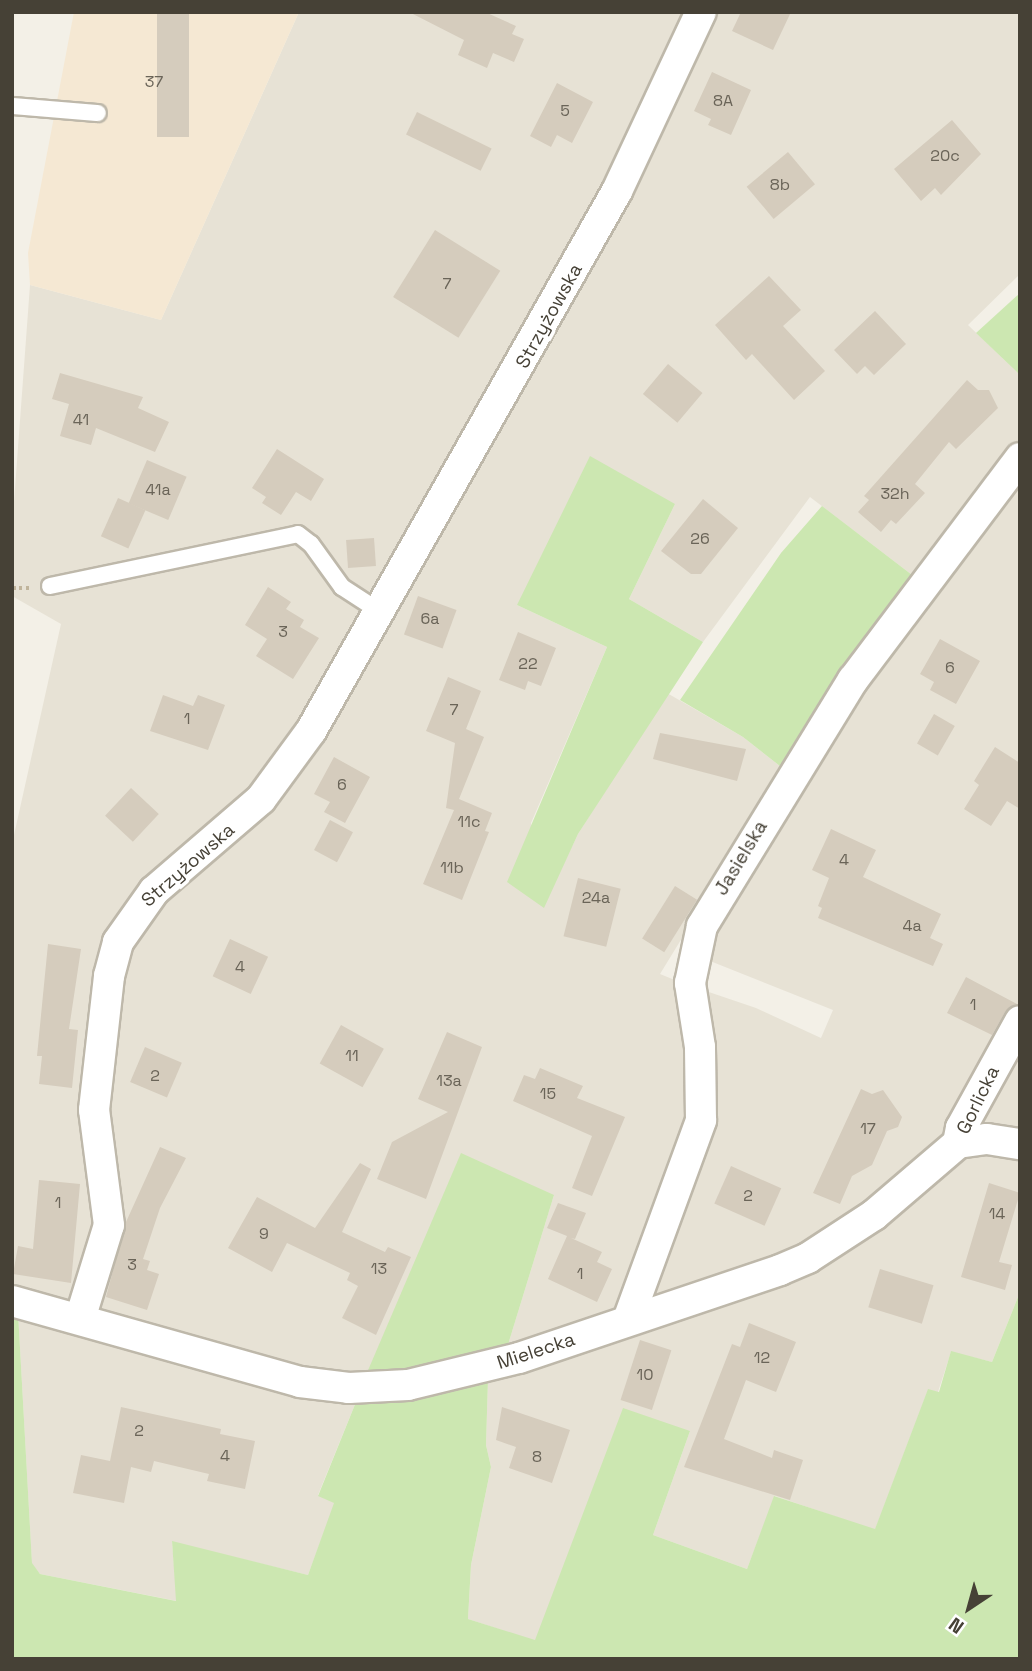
<!DOCTYPE html>
<html>
<head>
<meta charset="utf-8">
<style>
	body { margin:0 }
	#map { position:relative; width:1032px; height:1671px; overflow:hidden; background:#f3f0e7; font-family:"Space Grotesk",sans-serif }
	div>[style] { position:absolute }
	.residential>* { inset:0; background:#e7e2d5 }
	.commercial>* { inset:0; background:#f5e8d3 }
	.green>* { inset:0; background:#cce7b1 }
	.building>* { inset:0; background:#d5ccbd; transform-origin:0 0 }
	.path>* { height:4.5px; margin-top:-2.25px; transform-origin:0; background:repeating-linear-gradient(90deg,#c0b49b 0 3.5px,transparent 0 7px) }
	.roads { filter:drop-shadow(2px 0 #beb8aa) drop-shadow(-2px 0 #beb8aa) drop-shadow(0 2px #beb8aa) drop-shadow(0 -2px #beb8aa) }
	.service>* { height:16px; margin:-8px; padding:0 8px; transform-origin:8px; border-radius:8px; background:#fff }
	.minor>* { height:30px; margin:-15px; padding:0 15px; transform-origin:15px; border-radius:15px; background:#fff }
	span { translate:-50% -50%; white-space:nowrap; text-align:center; line-height:1.15; -webkit-text-stroke:7px #fff; paint-order:stroke }
	.number-label { font-size:16px; color:#6a6458 }
	.number-label span { -webkit-text-stroke-width:0 }
	.street-label { font-size:19px; color:#464136 }
	.frame { position:absolute; inset:0; border:14px solid #464136; pointer-events:none }
	.north { position:absolute; left:934px; top:1573px; width:70px; height:70px; -webkit-text-stroke:5px #fff; paint-order:stroke; rotate:216deg; font-size:19px; font-weight:700; line-height:28px; text-align:center; color:#464136 }
	.north::after { content:''; display:block; margin:auto; width:24px; height:32px; background:#464136; clip-path:polygon(50% 0,100% 100%,50% 72%,0 100%) }
</style>
</head>
<body>
<div id="map">
	<div class="residential">
		<div style="clip-path:polygon(299px 12px,1020px 12px,1020px 274px,968px 325px,1020px 375px,1020px 448px,916px 578px,810px 497px,703px 642px,629px 599px,675px 504px,517px 605px,607px 647px,531px 823px,543px 907px,578px 834px,667px 693px,743px 737px,785px 770px,660px 974px,682px 983px,694px 1106px,617px 1311px,507px 1348px,554px 1195px,366px 1375px,315px 1373px,261px 1362px,167px 1327px,165px 1331px,12px 1284px,12px 844px,61px 624px,12px 596px,12px 529px,30px 285px,161px 320px)"></div>
		<div style="clip-path:polygon(1020px 477px,1020px 1132px,971px 1122px,951px 1125px,889px 1188px,845px 1223px,766px 1263px,640px 1301px,711px 1126px,697px 988px,756px 1008px,821px 1038px,833px 1010px,700px 957px,796px 779px)"></div>
		<div style="clip-path:polygon(1020px 1152px,1020px 1292px,992px 1362px,951px 1352px,938px 1392px,928px 1390px,875px 1530px,775px 1496px,747px 1569px,653px 1535px,690px 1431px,535px 1641px,468px 1619px,471px 1565px,491px 1467px,486px 1445px,488px 1380px,756px 1287px,958px 1154px)"></div>
		<div style="clip-path:polygon(18px 1312px,356px 1402px,318px 1495px,335px 1503px,308px 1575px,172px 1542px,177px 1601px,40px 1574px,32px 1564px)"></div>
	</div>
	<div class="commercial">
		<div style="clip-path:polygon(74px 12px,299px 12px,161px 320px,30px 285px,28px 253px)"></div>
	</div>
	<div class="green">
		<div style="clip-path:polygon(1020px 293px,1020px 375px,976px 333px)"></div>
		<div style="clip-path:polygon(590px 456px,675px 504px,629px 599px,703px 642px,578px 834px,544px 908px,507px 882px,607px 647px,517px 605px)"></div>
		<div style="clip-path:polygon(822px 506px,916px 578px,785px 770px,743px 737px,680px 700px,781px 553px)"></div>
		<div style="clip-path:polygon(461px 1153px,554px 1195px,507px 1348px,413px 1374px,366px 1375px)"></div>
		<div style="clip-path:polygon(1020px 1292px,1020px 1659px,12px 1659px,12px 1312px,18px 1312px,32px 1563px,40px 1574px,176px 1601px,172px 1541px,308px 1575px,334px 1503px,318px 1496px,356px 1402px,488px 1380px,486px 1445px,491px 1467px,471px 1565px,468px 1619px,535px 1640px,623px 1408px,690px 1431px,653px 1535px,747px 1569px,774px 1496px,875px 1529px,928px 1389px,939px 1392px,951px 1351px,992px 1362px)"></div>
	</div>
	<div class="building">
		<div style="left:157px;top:12px;width:32px;height:125px"></div>
		<div style="clip-path:polygon(409px 12px,485px 12px,516px 26px,512px 34px,524px 39px,514px 62px,493px 53px,487px 68px,458px 55px,464px 40px)"></div>
		<div style="clip-path:polygon(741px 12px,791px 12px,773px 50px,732px 31px)"></div>
		<div style="clip-path:polygon(712px 72px,751px 90px,731px 135px,708px 125px,711px 119px,694px 111px)"></div>
		<div style="clip-path:polygon(557px 83px,593px 102px,572px 143px,557px 135px,551px 147px,530px 136px)"></div>
		<div style="left:417px;top:112px;width:83px;height:25px;rotate:26deg"></div>
		<div style="clip-path:polygon(952px 120px,981px 154px,941px 195px,935px 188px,921px 201px,894px 169px)"></div>
		<div style="left:788px;top:152px;width:42px;height:54px;rotate:50deg"></div>
		<div style="left:435px;top:230px;width:77px;height:79px;rotate:32deg"></div>
		<div style="clip-path:polygon(769px 276px,801px 310px,783px 326px,825px 371px,794px 400px,752px 354px,746px 360px,715px 325px)"></div>
		<div style="clip-path:polygon(875px 311px,906px 344px,874px 375px,865px 366px,857px 374px,834px 350px)"></div>
		<div style="left:668px;top:364px;width:45px;height:39px;rotate:40deg"></div>
		<div style="clip-path:polygon(60px 373px,143px 397px,138px 408px,169px 422px,155px 452px,96px 428px,91px 445px,60px 436px,69px 404px,52px 399px)"></div>
		<div style="clip-path:polygon(967px 380px,978px 390px,989px 390px,998px 408px,956px 449px,949px 442px,915px 484px,925px 493px,896px 524px,891px 520px,881px 532px,858px 512px,869px 500px,864px 496px)"></div>
		<div style="clip-path:polygon(277px 449px,324px 479px,311px 501px,296px 492px,281px 515px,262px 503px,266px 497px,252px 488px)"></div>
		<div style="left:147px;top:460px;width:43px;height:47px;rotate:23deg"></div>
		<div style="left:118px;top:498px;width:30px;height:42px;rotate:24deg"></div>
		<div style="clip-path:polygon(703px 499px,738px 528px,701px 574px,691px 574px,661px 551px)"></div>
		<div style="left:374px;top:538px;width:28px;height:28px;rotate:86deg"></div>
		<div style="clip-path:polygon(268px 587px,291px 602px,286px 609px,304px 620px,300px 627px,319px 638px,293px 679px,256px 656px,267px 639px,245px 625px)"></div>
		<div style="left:418px;top:596px;width:41px;height:41px;rotate:20deg"></div>
		<div style="clip-path:polygon(518px 632px,556px 648px,541px 686px,528px 681px,525px 690px,499px 680px)"></div>
		<div style="clip-path:polygon(940px 639px,980px 661px,956px 704px,930px 690px,934px 682px,920px 674px)"></div>
		<div style="clip-path:polygon(448px 677px,481px 691px,466px 729px,484px 737px,459px 799px,492px 813px,485px 831px,489px 832px,462px 900px,423px 884px,454px 810px,446px 808px,455px 743px,426px 731px)"></div>
		<div style="clip-path:polygon(163px 695px,193px 706px,198px 695px,225px 705px,208px 750px,150px 731px)"></div>
		<div style="left:934px;top:714px;width:24px;height:34px;rotate:30deg"></div>
		<div style="clip-path:polygon(660px 733px,746px 749px,737px 781px,653px 759px)"></div>
		<div style="clip-path:polygon(995px 747px,1020px 763px,1020px 809px,1007px 801px,991px 826px,964px 809px,979px 785px,974px 781px)"></div>
		<div style="clip-path:polygon(334px 757px,370px 777px,345px 823px,324px 812px,330px 802px,314px 794px)"></div>
		<div style="left:131px;top:788px;width:38px;height:38px;rotate:43deg"></div>
		<div style="left:330px;top:820px;width:26px;height:34px;rotate:28deg"></div>
		<div style="clip-path:polygon(831px 829px,876px 850px,863px 877px,941px 914px,930px 938px,943px 944px,933px 966px,818px 918px,822px 908px,818px 906px,829px 878px,812px 870px)"></div>
		<div style="left:578px;top:878px;width:44px;height:60px;rotate:14deg"></div>
		<div style="left:675px;top:886px;width:26px;height:62px;rotate:32deg"></div>
		<div style="left:230px;top:939px;width:42px;height:41px;rotate:25deg"></div>
		<div style="clip-path:polygon(48px 944px,81px 949px,69px 1029px,78px 1030px,72px 1088px,39px 1084px,42px 1056px,37px 1056px)"></div>
		<div style="clip-path:polygon(966px 977px,1017px 1004px,1005px 1012px,992px 1035px,947px 1013px)"></div>
		<div style="left:341px;top:1025px;width:49px;height:44px;rotate:29deg"></div>
		<div style="clip-path:polygon(447px 1032px,482px 1047px,426px 1199px,377px 1179px,392px 1142px,448px 1112px,418px 1099px)"></div>
		<div style="left:145px;top:1047px;width:40px;height:38px;rotate:23deg"></div>
		<div style="clip-path:polygon(540px 1068px,583px 1086px,577px 1098px,625px 1117px,592px 1196px,572px 1188px,592px 1136px,513px 1101px,524px 1075px,535px 1079px)"></div>
		<div style="clip-path:polygon(861px 1089px,872px 1094px,883px 1090px,902px 1117px,898px 1127px,887px 1131px,872px 1165px,852px 1176px,840px 1204px,813px 1193px)"></div>
		<div style="clip-path:polygon(160px 1147px,186px 1158px,160px 1208px,143px 1259px,150px 1261px,147px 1270px,159px 1274px,147px 1310px,106px 1297px,126px 1222px)"></div>
		<div style="clip-path:polygon(360px 1163px,371px 1169px,342px 1232px,385px 1252px,388px 1247px,411px 1257px,376px 1335px,342px 1318px,358px 1286px,347px 1280px,350px 1273px,287px 1243px,272px 1272px,228px 1248px,257px 1197px,315px 1228px)"></div>
		<div style="left:731px;top:1166px;width:55px;height:41px;rotate:24deg"></div>
		<div style="clip-path:polygon(39px 1180px,80px 1184px,71px 1283px,13px 1274px,18px 1246px,33px 1249px)"></div>
		<div style="clip-path:polygon(989px 1183px,1020px 1193px,999px 1262px,1012px 1265px,1005px 1290px,961px 1277px)"></div>
		<div style="clip-path:polygon(558px 1203px,586px 1213px,575px 1239px,571px 1238px,602px 1252px,597px 1262px,612px 1269px,597px 1302px,548px 1279px,567px 1236px,547px 1228px)"></div>
		<div style="left:880px;top:1269px;width:56px;height:40px;rotate:17deg"></div>
		<div style="clip-path:polygon(749px 1323px,796px 1342px,776px 1392px,746px 1380px,724px 1439px,772px 1458px,774px 1450px,803px 1460px,790px 1500px,684px 1467px,732px 1344px,740px 1347px)"></div>
		<div style="left:640px;top:1340px;width:33px;height:63px;rotate:18deg"></div>
		<div style="clip-path:polygon(121px 1407px,221px 1429px,220px 1434px,255px 1441px,245px 1489px,207px 1481px,209px 1474px,154px 1461px,151px 1472px,131px 1467px,124px 1503px,73px 1493px,81px 1455px,110px 1461px)"></div>
		<div style="clip-path:polygon(502px 1407px,570px 1430px,552px 1483px,509px 1468px,516px 1447px,496px 1440px)"></div>
	</div>
	<div class="path">
		<div style="left:12px;top:588px;width:17px"></div>
	</div>
	<div class="roads">
		<div class="service">
			<div style="left:12px;top:106px;width:86px;rotate:4.7deg"></div>
			<div style="left:50px;top:586px;width:253px;rotate:-11.8deg"></div>
			<div style="left:298px;top:534px;width:16px;rotate:38deg"></div>
			<div style="left:311px;top:544px;width:53px;rotate:54.2deg"></div>
			<div style="left:342px;top:587px;width:44px;rotate:33deg"></div>
		</div>
		<div class="minor">
			<div style="left:958px;top:1143px;width:15px;rotate:-79deg"></div>
			<div style="left:961px;top:1128px;width:122px;rotate:-61.1deg"></div>
			<div style="left:12px;top:1301px;width:299px;rotate:15.7deg"></div>
			<div style="left:300px;top:1382px;width:49px;rotate:7deg"></div>
			<div style="left:349px;top:1388px;width:59px;rotate:-2.9deg"></div>
			<div style="left:408px;top:1385px;width:114px;rotate:-13.7deg"></div>
			<div style="left:519px;top:1358px;width:275px;rotate:-18.6deg"></div>
			<div style="left:780px;top:1270px;width:30px;rotate:-23deg"></div>
			<div style="left:808px;top:1258px;width:79px;rotate:-33.1deg"></div>
			<div style="left:874px;top:1215px;width:111px;rotate:-40.6deg"></div>
			<div style="left:958px;top:1143px;width:29px;rotate:-8deg"></div>
			<div style="left:987px;top:1139px;width:33px;rotate:9deg"></div>
			<div style="left:80px;top:1319px;width:98px;rotate:-72.9deg"></div>
			<div style="left:109px;top:1225px;width:116px;rotate:-97.4deg"></div>
			<div style="left:94px;top:1110px;width:135px;rotate:-83.6deg"></div>
			<div style="left:109px;top:976px;width:35px;rotate:-75deg"></div>
			<div style="left:118px;top:942px;width:62px;rotate:-54.8deg"></div>
			<div style="left:154px;top:891px;width:141px;rotate:-40.7deg"></div>
			<div style="left:261px;top:799px;width:84px;rotate:-53.7deg"></div>
			<div style="left:311px;top:731px;width:621px;rotate:-60.46deg"></div>
			<div style="left:617px;top:191px;width:198px;rotate:-64.9deg"></div>
			<div style="left:628px;top:1320px;width:213px;rotate:-69.9deg"></div>
			<div style="left:701px;top:1120px;width:73px;rotate:-90.8deg"></div>
			<div style="left:700px;top:1047px;width:65px;rotate:-98.9deg"></div>
			<div style="left:690px;top:983px;width:58px;rotate:-78.1deg"></div>
			<div style="left:702px;top:926px;width:289px;rotate:-58.5deg"></div>
			<div style="left:853px;top:680px;width:278px;rotate:-53deg"></div>
		</div>
	</div>
	<div class="number-label">
		<span style="left:154px;top:82px">37</span>
		<span style="left:723px;top:101px">8A</span>
		<span style="left:565px;top:111px">5</span>
		<span style="left:945px;top:156px">20c</span>
		<span style="left:780px;top:185px">8b</span>
		<span style="left:447px;top:284px">7</span>
		<span style="left:81px;top:420px">41</span>
		<span style="left:158px;top:490px">41a</span>
		<span style="left:895px;top:494px">32h</span>
		<span style="left:700px;top:539px">26</span>
		<span style="left:430px;top:619px">6a</span>
		<span style="left:283px;top:632px">3</span>
		<span style="left:528px;top:664px">22</span>
		<span style="left:950px;top:668px">6</span>
		<span style="left:454px;top:710px">7</span>
		<span style="left:187px;top:719px">1</span>
		<span style="left:342px;top:785px">6</span>
		<span style="left:469px;top:822px">11c</span>
		<span style="left:844px;top:860px">4</span>
		<span style="left:452px;top:868px">11b</span>
		<span style="left:596px;top:898px">24a</span>
		<span style="left:912px;top:926px">4a</span>
		<span style="left:240px;top:967px">4</span>
		<span style="left:973px;top:1005px">1</span>
		<span style="left:352px;top:1056px">11</span>
		<span style="left:155px;top:1076px">2</span>
		<span style="left:449px;top:1081px">13a</span>
		<span style="left:548px;top:1094px">15</span>
		<span style="left:868px;top:1129px">17</span>
		<span style="left:748px;top:1196px">2</span>
		<span style="left:58px;top:1203px">1</span>
		<span style="left:997px;top:1214px">14</span>
		<span style="left:264px;top:1234px">9</span>
		<span style="left:132px;top:1265px">3</span>
		<span style="left:379px;top:1269px">13</span>
		<span style="left:580px;top:1274px">1</span>
		<span style="left:762px;top:1358px">12</span>
		<span style="left:645px;top:1375px">10</span>
		<span style="left:139px;top:1431px">2</span>
		<span style="left:225px;top:1456px">4</span>
		<span style="left:537px;top:1457px">8</span>
	</div>
	<div class="street-label">
		<span style="left:549px;top:316px;rotate:-61deg">Strzyżowska</span>
		<span style="left:741px;top:858px;rotate:-59deg">Jasielska</span>
		<span style="left:188px;top:865px;rotate:-41deg">Strzyżowska</span>
		<span style="left:978px;top:1100px;rotate:-64deg">Gorlicka</span>
		<span style="left:536px;top:1351px;rotate:-18deg">Mielecka</span>
	</div>
	<div class="frame"></div>
	<div class="north">N</div>
</div>
</body>
</html>
